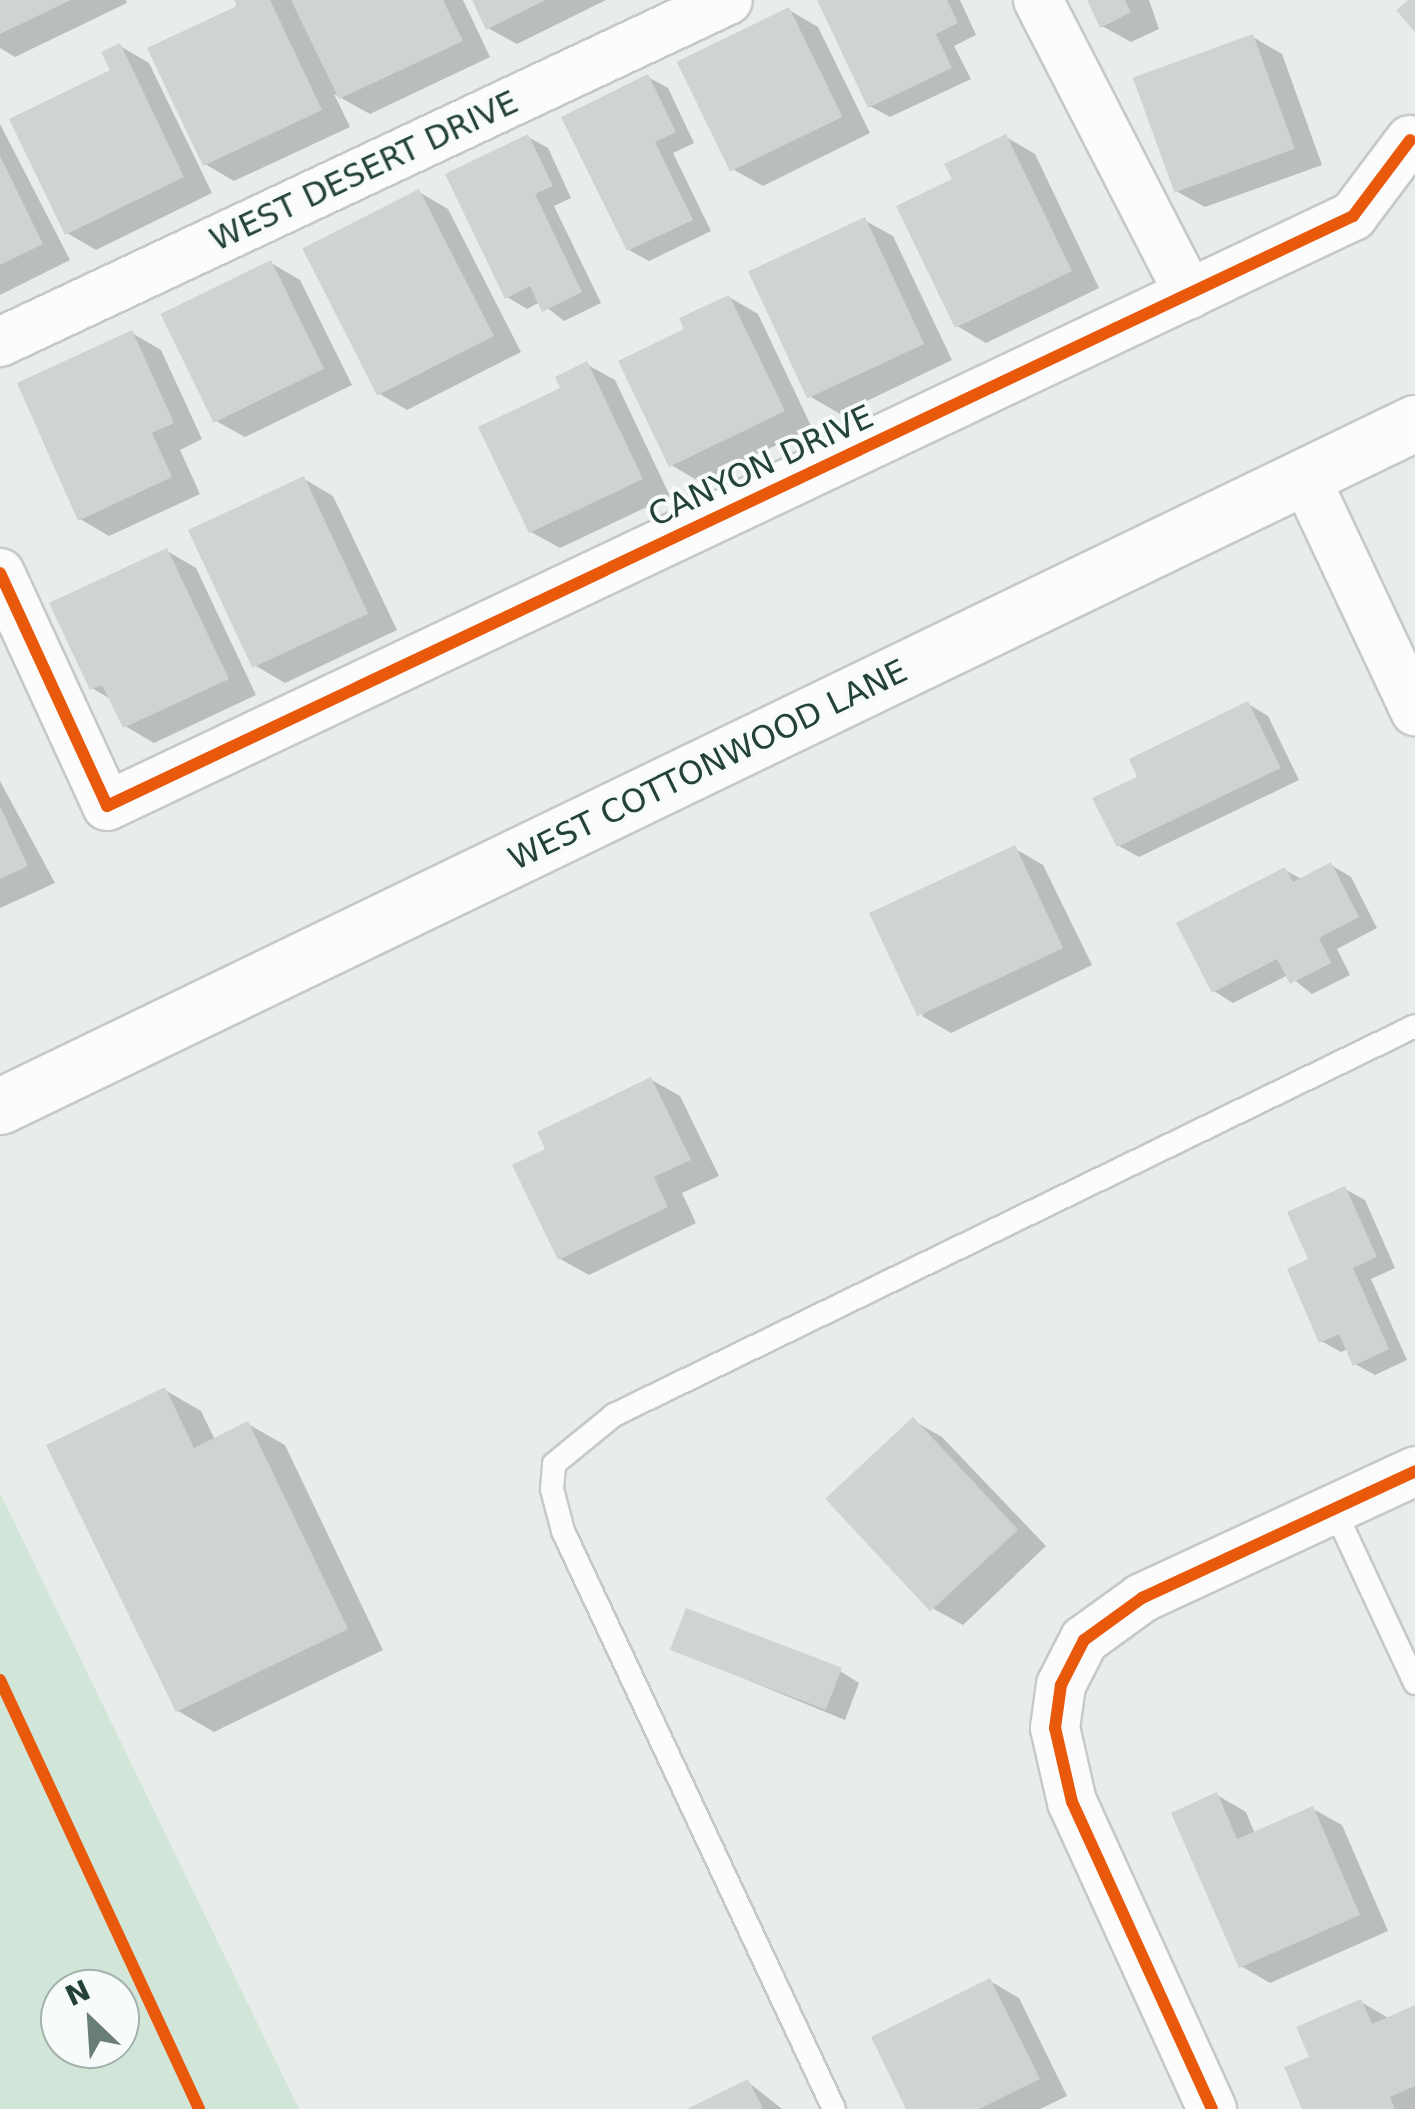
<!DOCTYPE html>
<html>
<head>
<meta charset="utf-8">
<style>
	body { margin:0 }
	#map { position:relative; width:1415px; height:2109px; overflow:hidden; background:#e8edeb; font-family:"DejaVu Sans",sans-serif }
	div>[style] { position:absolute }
	.green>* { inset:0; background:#d1e6d8 }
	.shadow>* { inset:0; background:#0003 }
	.building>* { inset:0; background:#cfd4d2; transform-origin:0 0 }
	.roads { filter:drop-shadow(2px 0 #c5cac8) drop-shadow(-2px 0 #c5cac8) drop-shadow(0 2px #c5cac8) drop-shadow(0 -2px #c5cac8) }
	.lane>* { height:22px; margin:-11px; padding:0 11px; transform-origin:11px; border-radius:11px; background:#fcfcfc }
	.street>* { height:48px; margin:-24px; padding:0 24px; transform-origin:24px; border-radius:24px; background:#fcfcfc }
	.secondary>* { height:55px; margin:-27.5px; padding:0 27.5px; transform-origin:27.5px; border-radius:27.5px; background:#fcfcfc }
	.cycleway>* { height:12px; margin:-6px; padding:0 6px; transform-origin:6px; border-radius:6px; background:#e8590c }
	span { translate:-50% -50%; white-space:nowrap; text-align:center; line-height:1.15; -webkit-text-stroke:8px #f7fbf9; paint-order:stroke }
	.street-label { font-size:32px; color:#24423a }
	.north { position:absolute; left:40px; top:1969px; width:100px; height:100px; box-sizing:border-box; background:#f7fbf9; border:2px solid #a3b1ad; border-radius:50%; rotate:335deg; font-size:28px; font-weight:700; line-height:40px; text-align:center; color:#24423a }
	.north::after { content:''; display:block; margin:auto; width:35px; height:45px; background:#697e78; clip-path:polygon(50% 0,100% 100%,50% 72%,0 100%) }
</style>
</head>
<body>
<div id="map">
	<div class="green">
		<div style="clip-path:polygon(evenodd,0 1493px,299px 2109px,0 2109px,0 1493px,60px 1989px,120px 1989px,120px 2049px,60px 2049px,60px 1989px)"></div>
	</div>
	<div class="shadow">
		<div style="clip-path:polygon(0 0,126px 0,127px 3px,15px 57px,0 48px)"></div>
		<div style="clip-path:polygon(237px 0,463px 0,490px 57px,370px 114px,334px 94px,350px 127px,234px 181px,205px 164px)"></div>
		<div style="clip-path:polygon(475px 0,606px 0,517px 44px,488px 28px)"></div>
		<div style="clip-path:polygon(820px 0,960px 0,976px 35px,954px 46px,971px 79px,890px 117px,870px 106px)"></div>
		<div style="clip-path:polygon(1090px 0,1149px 0,1159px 29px,1131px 42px,1102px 26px)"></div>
		<div style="clip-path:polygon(789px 10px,818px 27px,870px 133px,763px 186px,734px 170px)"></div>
		<div style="clip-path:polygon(1253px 37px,1282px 54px,1322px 165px,1205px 207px,1176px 191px)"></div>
		<div style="clip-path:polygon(120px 46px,149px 63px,212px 193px,96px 250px,67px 233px)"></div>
		<div style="clip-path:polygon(648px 77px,668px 88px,694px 143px,673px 153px,711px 231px,649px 261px,629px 250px)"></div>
		<div style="clip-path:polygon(0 124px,70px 260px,0 295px)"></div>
		<div style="clip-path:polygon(528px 137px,548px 148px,571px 198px,554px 206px,601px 303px,564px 321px,540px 302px,527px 309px,507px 297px)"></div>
		<div style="clip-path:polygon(1006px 137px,1035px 154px,1099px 288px,986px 343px,957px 326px,955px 180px)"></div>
		<div style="clip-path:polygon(419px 192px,448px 209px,521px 352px,407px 410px,378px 393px)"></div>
		<div style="clip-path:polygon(864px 220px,893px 236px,952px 360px,840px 414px,811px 397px)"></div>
		<div style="clip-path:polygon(271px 263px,300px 280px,352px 385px,245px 437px,216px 421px)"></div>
		<div style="clip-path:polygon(729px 297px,758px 314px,812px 428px,700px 482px,671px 465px,687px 330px)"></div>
		<div style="clip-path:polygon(132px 333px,161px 350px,202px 439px,180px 450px,200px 494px,109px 536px,80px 519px)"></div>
		<div style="clip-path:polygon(586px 364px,615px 380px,670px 496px,560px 548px,531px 532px,564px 389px)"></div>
		<div style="clip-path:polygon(304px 479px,333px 496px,397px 630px,285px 683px,256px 666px)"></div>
		<div style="clip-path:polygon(167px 551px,196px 568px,256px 695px,154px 743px,125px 726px,112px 700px,92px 688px)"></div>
		<div style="clip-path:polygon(1248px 704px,1268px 716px,1299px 780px,1139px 857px,1119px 846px,1140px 778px)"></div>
		<div style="clip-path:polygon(0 781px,55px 883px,0 908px)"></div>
		<div style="clip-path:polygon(1014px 848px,1043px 865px,1092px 965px,951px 1033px,922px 1016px)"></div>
		<div style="clip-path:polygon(1331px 865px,1351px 877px,1377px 928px,1337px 949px,1350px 975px,1312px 994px,1288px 975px,1233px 1003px,1214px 991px,1285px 870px,1303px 880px)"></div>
		<div style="clip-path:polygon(650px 1079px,680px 1096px,719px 1176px,682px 1193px,696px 1223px,589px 1275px,560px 1259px,548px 1150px)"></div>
		<div style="clip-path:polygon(1345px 1189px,1365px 1200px,1395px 1268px,1371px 1279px,1407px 1360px,1375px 1375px,1355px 1364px,1348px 1349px,1341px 1352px,1321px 1341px,1311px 1261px)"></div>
		<div style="clip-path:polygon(165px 1390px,201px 1411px,215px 1440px,248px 1424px,285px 1445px,383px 1650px,214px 1732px,178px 1711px)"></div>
		<div style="clip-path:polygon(914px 1421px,942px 1437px,1046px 1546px,963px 1625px,934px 1609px)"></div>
		<div style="clip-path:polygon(672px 1649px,840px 1671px,859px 1683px,845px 1720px)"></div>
		<div style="clip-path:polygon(1217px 1795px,1246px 1812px,1255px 1834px,1313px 1809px,1342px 1825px,1388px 1931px,1270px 1983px,1241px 1966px)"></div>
		<div style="clip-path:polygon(990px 1981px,1019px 1998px,1067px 2096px,1040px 2109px,909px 2109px)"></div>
		<div style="clip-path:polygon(1361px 2002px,1390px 2019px,1415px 2008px,1415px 2109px,1305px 2109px,1312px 2058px)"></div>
		<div style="clip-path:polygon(748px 2082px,782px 2109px,692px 2109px)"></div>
	</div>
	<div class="building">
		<div style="clip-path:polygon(0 0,71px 0,0 34px)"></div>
		<div style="clip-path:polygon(234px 0,270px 0,322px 110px,203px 166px,147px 48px,237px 6px)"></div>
		<div style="clip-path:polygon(291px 0,443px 0,463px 41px,339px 99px)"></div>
		<div style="clip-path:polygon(472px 0,545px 0,486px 30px)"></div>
		<div style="clip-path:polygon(817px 0,947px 0,958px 23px,936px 34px,952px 68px,868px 108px)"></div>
		<div style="clip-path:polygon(1087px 0,1125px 0,1131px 12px,1100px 28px)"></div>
		<div style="clip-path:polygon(1408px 0,1415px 0,1415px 32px,1396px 10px)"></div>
		<div style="left:789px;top:7px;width:122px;height:125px;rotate:64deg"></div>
		<div style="left:1253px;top:34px;width:122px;height:128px;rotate:70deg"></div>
		<div style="clip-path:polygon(120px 43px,184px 177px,65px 235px,9px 119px,110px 70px,101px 52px)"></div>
		<div style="clip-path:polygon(648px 74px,676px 132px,655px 142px,693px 220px,627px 251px,561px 117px)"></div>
		<div style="clip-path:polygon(528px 134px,553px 186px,535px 194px,582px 292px,542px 312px,530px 286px,505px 299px,445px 174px)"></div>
		<div style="clip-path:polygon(1006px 134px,1072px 271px,955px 328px,896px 206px,952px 179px,944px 164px)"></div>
		<div style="clip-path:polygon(0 156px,43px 244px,0 265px)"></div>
		<div style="left:419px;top:189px;width:165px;height:131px;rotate:63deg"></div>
		<div style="left:865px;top:217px;width:140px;height:129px;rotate:65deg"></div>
		<div style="left:271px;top:260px;width:121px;height:123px;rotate:64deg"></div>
		<div style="clip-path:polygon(729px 295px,785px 411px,669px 467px,618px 361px,684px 329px,679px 318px)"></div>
		<div style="clip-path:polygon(132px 330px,174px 423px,152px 433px,172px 477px,78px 521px,17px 383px)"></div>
		<div style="clip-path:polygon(587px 361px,643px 479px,529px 533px,478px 427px,560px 388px,555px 377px)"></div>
		<div style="left:304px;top:476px;width:152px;height:128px;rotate:65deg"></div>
		<div style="clip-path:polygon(167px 548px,229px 679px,123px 728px,102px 685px,90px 690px,49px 603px)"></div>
		<div style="clip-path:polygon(1248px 701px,1281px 768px,1117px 847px,1092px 798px,1137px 777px,1129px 759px)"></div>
		<div style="clip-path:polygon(0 806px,28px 866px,0 879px)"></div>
		<div style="left:1015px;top:845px;width:114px;height:161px;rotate:65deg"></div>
		<div style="clip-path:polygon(1331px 862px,1359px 917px,1319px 938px,1331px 963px,1290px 984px,1277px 959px,1212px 993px,1176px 923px,1285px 867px,1293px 882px)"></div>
		<div style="clip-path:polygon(651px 1077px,691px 1160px,654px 1177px,668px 1207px,558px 1260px,512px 1165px,545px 1149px,537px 1132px)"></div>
		<div style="clip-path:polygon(1345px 1186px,1377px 1257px,1353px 1268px,1389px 1349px,1353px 1366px,1339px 1334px,1319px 1343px,1287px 1269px,1308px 1259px,1287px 1212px)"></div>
		<div style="clip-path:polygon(165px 1387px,194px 1448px,248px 1421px,348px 1629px,176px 1712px,46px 1445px)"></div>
		<div style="left:913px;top:1417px;width:154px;height:120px;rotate:47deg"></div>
		<div style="left:686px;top:1608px;width:167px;height:45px;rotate:21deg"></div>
		<div style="clip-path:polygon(1217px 1792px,1237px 1839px,1313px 1806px,1360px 1915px,1239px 1968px,1171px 1813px)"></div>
		<div style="clip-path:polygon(990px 1978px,1040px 2079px,979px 2109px,906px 2109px,871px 2037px)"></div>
		<div style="clip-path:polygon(1361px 1999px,1372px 2024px,1415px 2005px,1415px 2086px,1390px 2097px,1395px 2109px,1302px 2109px,1284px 2067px,1309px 2057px,1296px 2027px)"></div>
		<div style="clip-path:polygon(748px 2079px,763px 2109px,687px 2109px)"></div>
	</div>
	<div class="roads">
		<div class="lane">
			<div style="left:1334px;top:1509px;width:192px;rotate:65deg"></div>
			<div style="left:834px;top:2109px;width:638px;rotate:-115.12deg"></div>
			<div style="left:563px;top:1531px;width:43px;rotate:-104.7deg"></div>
			<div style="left:552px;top:1489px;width:25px;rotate:-85deg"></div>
			<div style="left:554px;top:1464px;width:77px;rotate:-39.2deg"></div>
			<div style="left:614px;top:1415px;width:890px;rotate:-25.9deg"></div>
		</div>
		<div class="street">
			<div style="left:1038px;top:0;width:331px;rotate:62.8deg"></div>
			<div style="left:0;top:342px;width:804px;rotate:-25.16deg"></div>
			<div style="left:1305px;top:477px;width:259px;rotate:64.8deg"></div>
			<div style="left:0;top:573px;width:256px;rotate:65.3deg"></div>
			<div style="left:107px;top:806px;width:1379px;rotate:-25.34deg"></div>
			<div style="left:1353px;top:216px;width:95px;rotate:-53.1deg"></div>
			<div style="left:1212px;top:2109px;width:337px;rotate:-114.5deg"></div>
			<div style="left:1072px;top:1802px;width:76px;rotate:-102.9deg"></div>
			<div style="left:1055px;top:1728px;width:43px;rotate:-82.1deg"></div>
			<div style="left:1061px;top:1685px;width:51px;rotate:-62.9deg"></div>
			<div style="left:1084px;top:1640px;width:72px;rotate:-35.9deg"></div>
			<div style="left:1142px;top:1598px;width:301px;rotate:-24.9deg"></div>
		</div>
		<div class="secondary">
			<div style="left:0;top:1106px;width:1571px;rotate:-25.77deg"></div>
		</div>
	</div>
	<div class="cycleway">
		<div style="left:0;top:573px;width:256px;rotate:65.3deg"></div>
		<div style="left:107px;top:806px;width:1379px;rotate:-25.34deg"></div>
		<div style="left:1353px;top:216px;width:95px;rotate:-53.1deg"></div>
		<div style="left:0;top:1680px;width:473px;rotate:65.1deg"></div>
		<div style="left:1212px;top:2109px;width:337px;rotate:-114.5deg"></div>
		<div style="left:1072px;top:1802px;width:76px;rotate:-102.9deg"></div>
		<div style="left:1055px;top:1728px;width:43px;rotate:-82.1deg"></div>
		<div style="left:1061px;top:1685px;width:51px;rotate:-62.9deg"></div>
		<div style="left:1084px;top:1640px;width:72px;rotate:-35.9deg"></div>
		<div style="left:1142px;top:1598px;width:301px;rotate:-24.9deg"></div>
	</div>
	<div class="street-label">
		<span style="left:364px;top:171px;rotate:-25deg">WEST DESERT DRIVE</span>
		<span style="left:761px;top:466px;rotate:-25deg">CANYON DRIVE</span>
		<span style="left:708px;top:765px;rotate:-26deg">WEST COTTONWOOD LANE</span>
	</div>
	<div class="north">N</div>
</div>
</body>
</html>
